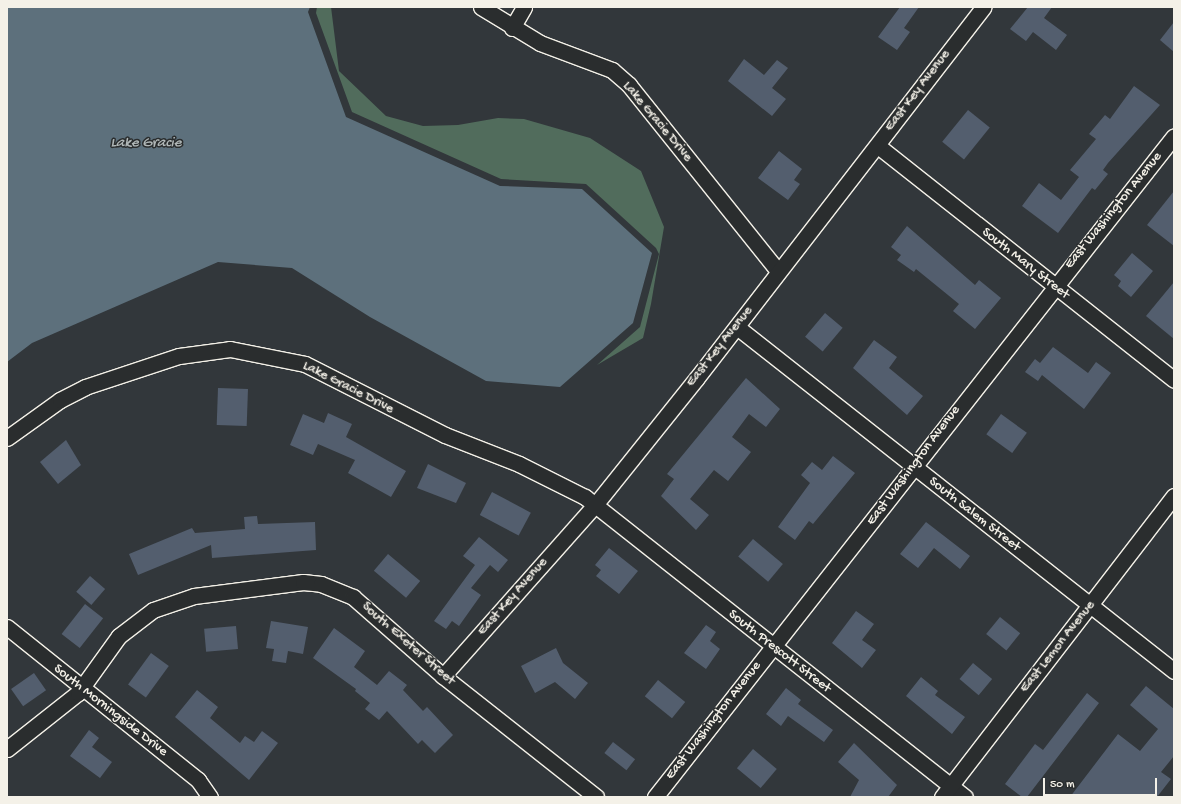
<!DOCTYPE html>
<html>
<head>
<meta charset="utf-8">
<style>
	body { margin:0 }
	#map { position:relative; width:1181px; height:804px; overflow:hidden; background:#32373b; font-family:"Gochi Hand",sans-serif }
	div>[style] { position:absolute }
	.green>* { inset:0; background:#516c5c }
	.water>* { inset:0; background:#5d707c }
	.building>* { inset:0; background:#535e6e; transform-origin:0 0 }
	.roads { filter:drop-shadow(1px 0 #f4f1e8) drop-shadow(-1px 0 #f4f1e8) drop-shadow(0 1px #f4f1e8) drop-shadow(0 -1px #f4f1e8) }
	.minor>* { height:15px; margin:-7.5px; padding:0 7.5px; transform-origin:7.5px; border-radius:7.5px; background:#2a2d2e }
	span { translate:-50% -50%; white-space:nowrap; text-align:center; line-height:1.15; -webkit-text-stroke:3px #2a2d2e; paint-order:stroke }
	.street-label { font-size:14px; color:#f4f1e8 }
	.water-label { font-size:15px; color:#b0b7b7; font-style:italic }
	.frame { position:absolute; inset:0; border:8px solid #f4f1e8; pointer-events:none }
	.scale { position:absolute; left:1043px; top:778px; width:114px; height:18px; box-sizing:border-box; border:2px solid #f4f1e8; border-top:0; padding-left:5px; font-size:12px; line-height:14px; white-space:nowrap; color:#f4f1e8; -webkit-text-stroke:3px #2a2d2e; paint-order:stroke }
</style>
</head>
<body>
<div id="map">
	<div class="green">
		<div style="clip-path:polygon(317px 7px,331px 7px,339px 71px,386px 116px,423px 126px,458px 125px,498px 118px,524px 119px,590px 138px,641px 171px,664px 227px,651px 304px,643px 338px,597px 365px,640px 327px,659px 254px,656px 248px,586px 184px,501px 179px,352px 112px,316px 13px)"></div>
	</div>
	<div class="water">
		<div style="clip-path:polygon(7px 7px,310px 7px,308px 12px,346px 117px,500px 186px,582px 189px,652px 253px,633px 323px,560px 387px,486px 381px,370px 317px,292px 268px,218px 262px,32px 343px,7px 362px)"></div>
	</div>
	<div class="building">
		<div style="clip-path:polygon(900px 7px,919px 7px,904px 28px,910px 32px,897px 50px,878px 37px)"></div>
		<div style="clip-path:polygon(1028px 7px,1052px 7px,1044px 18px,1067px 35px,1056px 50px,1033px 32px,1026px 41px,1010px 29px)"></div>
		<div style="clip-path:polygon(1174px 22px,1174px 52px,1160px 40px)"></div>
		<div style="clip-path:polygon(744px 59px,764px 75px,777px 60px,788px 68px,772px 88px,786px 99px,772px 116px,728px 81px)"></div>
		<div style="clip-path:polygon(1134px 86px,1160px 105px,1108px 163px,1103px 170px,1108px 174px,1095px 190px,1092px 188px,1058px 233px,1022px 206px,1039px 183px,1061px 200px,1079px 177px,1070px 170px,1096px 139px,1089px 134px,1105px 115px,1110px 119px)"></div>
		<div style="left:968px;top:110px;width:28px;height:41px;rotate:39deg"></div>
		<div style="clip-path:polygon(779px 151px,802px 169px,794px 180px,800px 184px,788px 200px,758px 178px)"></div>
		<div style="clip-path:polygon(1174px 191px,1174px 246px,1147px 225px)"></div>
		<div style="clip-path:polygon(907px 226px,975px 285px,979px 280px,1001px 298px,975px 329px,953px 311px,959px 304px,916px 269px,914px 272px,897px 260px,901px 255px,891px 247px)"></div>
		<div style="clip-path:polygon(1132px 253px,1153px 271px,1131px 297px,1118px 286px,1121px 281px,1114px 275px)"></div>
		<div style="clip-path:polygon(1174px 282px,1174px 339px,1146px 316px)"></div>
		<div style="left:825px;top:313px;width:23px;height:31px;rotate:40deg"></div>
		<div style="clip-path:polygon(874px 340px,897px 357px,889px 368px,923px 396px,907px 415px,853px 368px)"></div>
		<div style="clip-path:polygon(1053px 347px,1088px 373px,1096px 362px,1111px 373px,1084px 409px,1042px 375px,1038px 381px,1025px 372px,1035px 359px,1040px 363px)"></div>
		<div style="clip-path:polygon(746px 378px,780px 409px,766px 427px,749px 414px,732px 437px,751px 452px,728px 481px,714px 470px,690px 499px,709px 515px,696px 530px,661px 496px,674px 479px,667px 474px)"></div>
		<div style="left:218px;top:388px;width:30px;height:37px;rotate:2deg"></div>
		<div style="clip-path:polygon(328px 413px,352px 424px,346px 437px,406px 471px,391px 497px,348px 473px,355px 460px,318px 444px,313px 455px,290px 445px,303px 414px,324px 423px)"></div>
		<div style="left:1001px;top:414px;width:32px;height:25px;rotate:36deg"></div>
		<div style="clip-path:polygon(66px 440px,81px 465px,58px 484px,40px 462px)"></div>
		<div style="clip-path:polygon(833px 456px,855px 473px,813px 524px,809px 521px,795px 540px,778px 527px,810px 483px,801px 475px,812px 462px,822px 470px)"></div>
		<div style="clip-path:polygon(428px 464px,466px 483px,456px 503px,417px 488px)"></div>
		<div style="left:492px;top:492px;width:44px;height:26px;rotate:28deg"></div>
		<div style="clip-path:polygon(257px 516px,258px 524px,315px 522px,316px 550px,212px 558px,211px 545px,138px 575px,129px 554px,192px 528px,195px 533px,245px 529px,244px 517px)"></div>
		<div style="clip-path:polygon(926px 522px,970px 556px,960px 569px,934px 548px,918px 568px,900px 554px)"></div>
		<div style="clip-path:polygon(479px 537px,508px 560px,498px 572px,490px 565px,471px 588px,481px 595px,459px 626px,452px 621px,446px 629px,434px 621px,475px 565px,463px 556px)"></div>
		<div style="left:753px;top:539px;width:39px;height:23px;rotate:40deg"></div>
		<div style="clip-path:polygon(609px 548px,638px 571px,619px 594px,596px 576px,601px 570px,595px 565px)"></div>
		<div style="left:388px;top:554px;width:42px;height:22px;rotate:40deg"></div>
		<div style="left:90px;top:576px;width:20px;height:21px;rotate:41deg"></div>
		<div style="left:85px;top:604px;width:23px;height:38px;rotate:38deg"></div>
		<div style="clip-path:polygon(856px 611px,874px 624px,862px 640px,876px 650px,862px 668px,832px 643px)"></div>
		<div style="left:1000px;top:617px;width:26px;height:22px;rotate:39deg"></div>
		<div style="clip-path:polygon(271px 621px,308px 627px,303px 654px,288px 651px,286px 663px,272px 661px,274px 649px,266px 648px)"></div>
		<div style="clip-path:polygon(706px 625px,716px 632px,710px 641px,720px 649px,706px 669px,684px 653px)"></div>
		<div style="left:236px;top:626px;width:23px;height:32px;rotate:85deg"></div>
		<div style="clip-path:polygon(334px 628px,365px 651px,354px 667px,377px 685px,389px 671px,407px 685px,403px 690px,423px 711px,427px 707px,453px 735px,435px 753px,422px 740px,418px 744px,387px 711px,379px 720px,365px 709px,370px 703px,355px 691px,356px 689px,313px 658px)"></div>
		<div style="clip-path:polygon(556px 648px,563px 663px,588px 683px,575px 699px,555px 682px,535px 693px,521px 666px)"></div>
		<div style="left:151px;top:653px;width:22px;height:39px;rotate:36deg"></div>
		<div style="left:973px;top:663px;width:25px;height:21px;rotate:40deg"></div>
		<div style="left:34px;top:673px;width:21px;height:28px;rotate:55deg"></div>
		<div style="clip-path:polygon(921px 677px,938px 691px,935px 695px,965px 717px,952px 734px,906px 696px)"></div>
		<div style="left:658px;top:680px;width:35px;height:21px;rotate:39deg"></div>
		<div style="clip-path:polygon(1146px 686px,1174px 709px,1174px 756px,1161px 772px,1171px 779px,1157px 797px,1070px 797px,1118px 734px,1140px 751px,1158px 729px,1130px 705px)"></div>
		<div style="clip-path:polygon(786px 688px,801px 700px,798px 704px,833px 730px,824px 742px,788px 716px,781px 726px,766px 714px)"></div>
		<div style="clip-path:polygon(197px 690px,218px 707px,210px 718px,240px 743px,245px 736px,254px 742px,262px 731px,278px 743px,249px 780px,175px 717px)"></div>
		<div style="clip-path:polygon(1087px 693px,1099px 703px,1027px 797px,1022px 797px,1005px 784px,1035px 744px,1043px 750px)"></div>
		<div style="clip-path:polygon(89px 730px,99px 738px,92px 747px,112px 762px,100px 778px,70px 756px)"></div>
		<div style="left:613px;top:742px;width:28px;height:14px;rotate:38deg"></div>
		<div style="clip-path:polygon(854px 743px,897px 785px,888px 797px,850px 797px,859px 780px,838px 762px)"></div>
		<div style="left:753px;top:749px;width:31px;height:25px;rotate:40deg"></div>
	</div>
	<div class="roads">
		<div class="minor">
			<div style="left:481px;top:7px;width:69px;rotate:31.4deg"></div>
			<div style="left:540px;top:43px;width:77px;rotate:20.6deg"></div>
			<div style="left:612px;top:70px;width:23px;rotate:41deg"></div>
			<div style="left:629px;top:85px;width:238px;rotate:51.3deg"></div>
			<div style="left:512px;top:28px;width:24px;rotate:-60deg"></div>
			<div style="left:878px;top:146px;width:377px;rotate:38.3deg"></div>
			<div style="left:737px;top:327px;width:556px;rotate:38.21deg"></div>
			<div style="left:7px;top:438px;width:65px;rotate:-35.6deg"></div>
			<div style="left:60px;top:400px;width:28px;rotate:-27deg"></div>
			<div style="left:85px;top:387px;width:99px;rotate:-18.3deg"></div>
			<div style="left:179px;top:356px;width:51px;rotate:-7.8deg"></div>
			<div style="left:230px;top:349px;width:76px;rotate:11.3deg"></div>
			<div style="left:305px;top:364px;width:157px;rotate:26.9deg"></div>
			<div style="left:445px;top:435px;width:79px;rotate:21.4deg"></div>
			<div style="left:519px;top:464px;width:74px;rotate:26.6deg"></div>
			<div style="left:585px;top:497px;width:484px;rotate:38.3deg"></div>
			<div style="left:7px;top:627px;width:245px;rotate:38.7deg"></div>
			<div style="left:198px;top:780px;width:21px;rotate:55deg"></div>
			<div style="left:443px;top:676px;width:229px;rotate:-48.4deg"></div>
			<div style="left:595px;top:505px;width:161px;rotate:-51.3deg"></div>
			<div style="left:696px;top:379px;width:470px;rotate:-52.3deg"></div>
			<div style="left:7px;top:749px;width:90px;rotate:-38.3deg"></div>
			<div style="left:78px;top:693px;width:70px;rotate:-54.3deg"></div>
			<div style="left:119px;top:636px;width:43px;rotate:-37.4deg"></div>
			<div style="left:153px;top:610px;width:43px;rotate:-18.9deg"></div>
			<div style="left:194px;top:596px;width:110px;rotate:-7.3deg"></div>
			<div style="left:303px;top:582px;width:18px;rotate:6deg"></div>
			<div style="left:321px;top:584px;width:35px;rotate:22deg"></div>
			<div style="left:353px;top:597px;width:120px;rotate:41.3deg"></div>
			<div style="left:443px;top:676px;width:195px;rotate:38.3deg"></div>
			<div style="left:655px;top:797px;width:840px;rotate:-51.86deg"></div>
			<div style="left:942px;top:797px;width:380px;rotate:-52.4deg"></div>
		</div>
	</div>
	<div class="street-label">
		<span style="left:918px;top:91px;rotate:-53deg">East Key Avenue</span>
		<span style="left:657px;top:122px;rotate:50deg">Lake Gracie Drive</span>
		<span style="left:1114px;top:211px;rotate:-51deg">East Washington Avenue</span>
		<span style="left:1025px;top:264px;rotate:38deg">South Mary Street</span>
		<span style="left:720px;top:347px;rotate:-52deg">East Key Avenue</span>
		<span style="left:348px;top:388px;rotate:27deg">Lake Gracie Drive</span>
		<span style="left:914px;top:466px;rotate:-53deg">East Washington Avenue</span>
		<span style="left:974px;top:515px;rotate:38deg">South Salem Street</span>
		<span style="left:513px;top:597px;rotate:-49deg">East Key Avenue</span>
		<span style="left:408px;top:644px;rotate:41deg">South Exeter Street</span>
		<span style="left:1058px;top:647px;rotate:-52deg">East Lemon Avenue</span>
		<span style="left:779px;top:652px;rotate:38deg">South Prescott Street</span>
		<span style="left:110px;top:711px;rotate:38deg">South Morningside Drive</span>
		<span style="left:714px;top:721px;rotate:-52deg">East Washington Avenue</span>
	</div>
	<div class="water-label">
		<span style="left:146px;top:144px">Lake Gracie</span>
	</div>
	<div class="frame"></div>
	<div class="scale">50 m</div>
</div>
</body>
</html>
